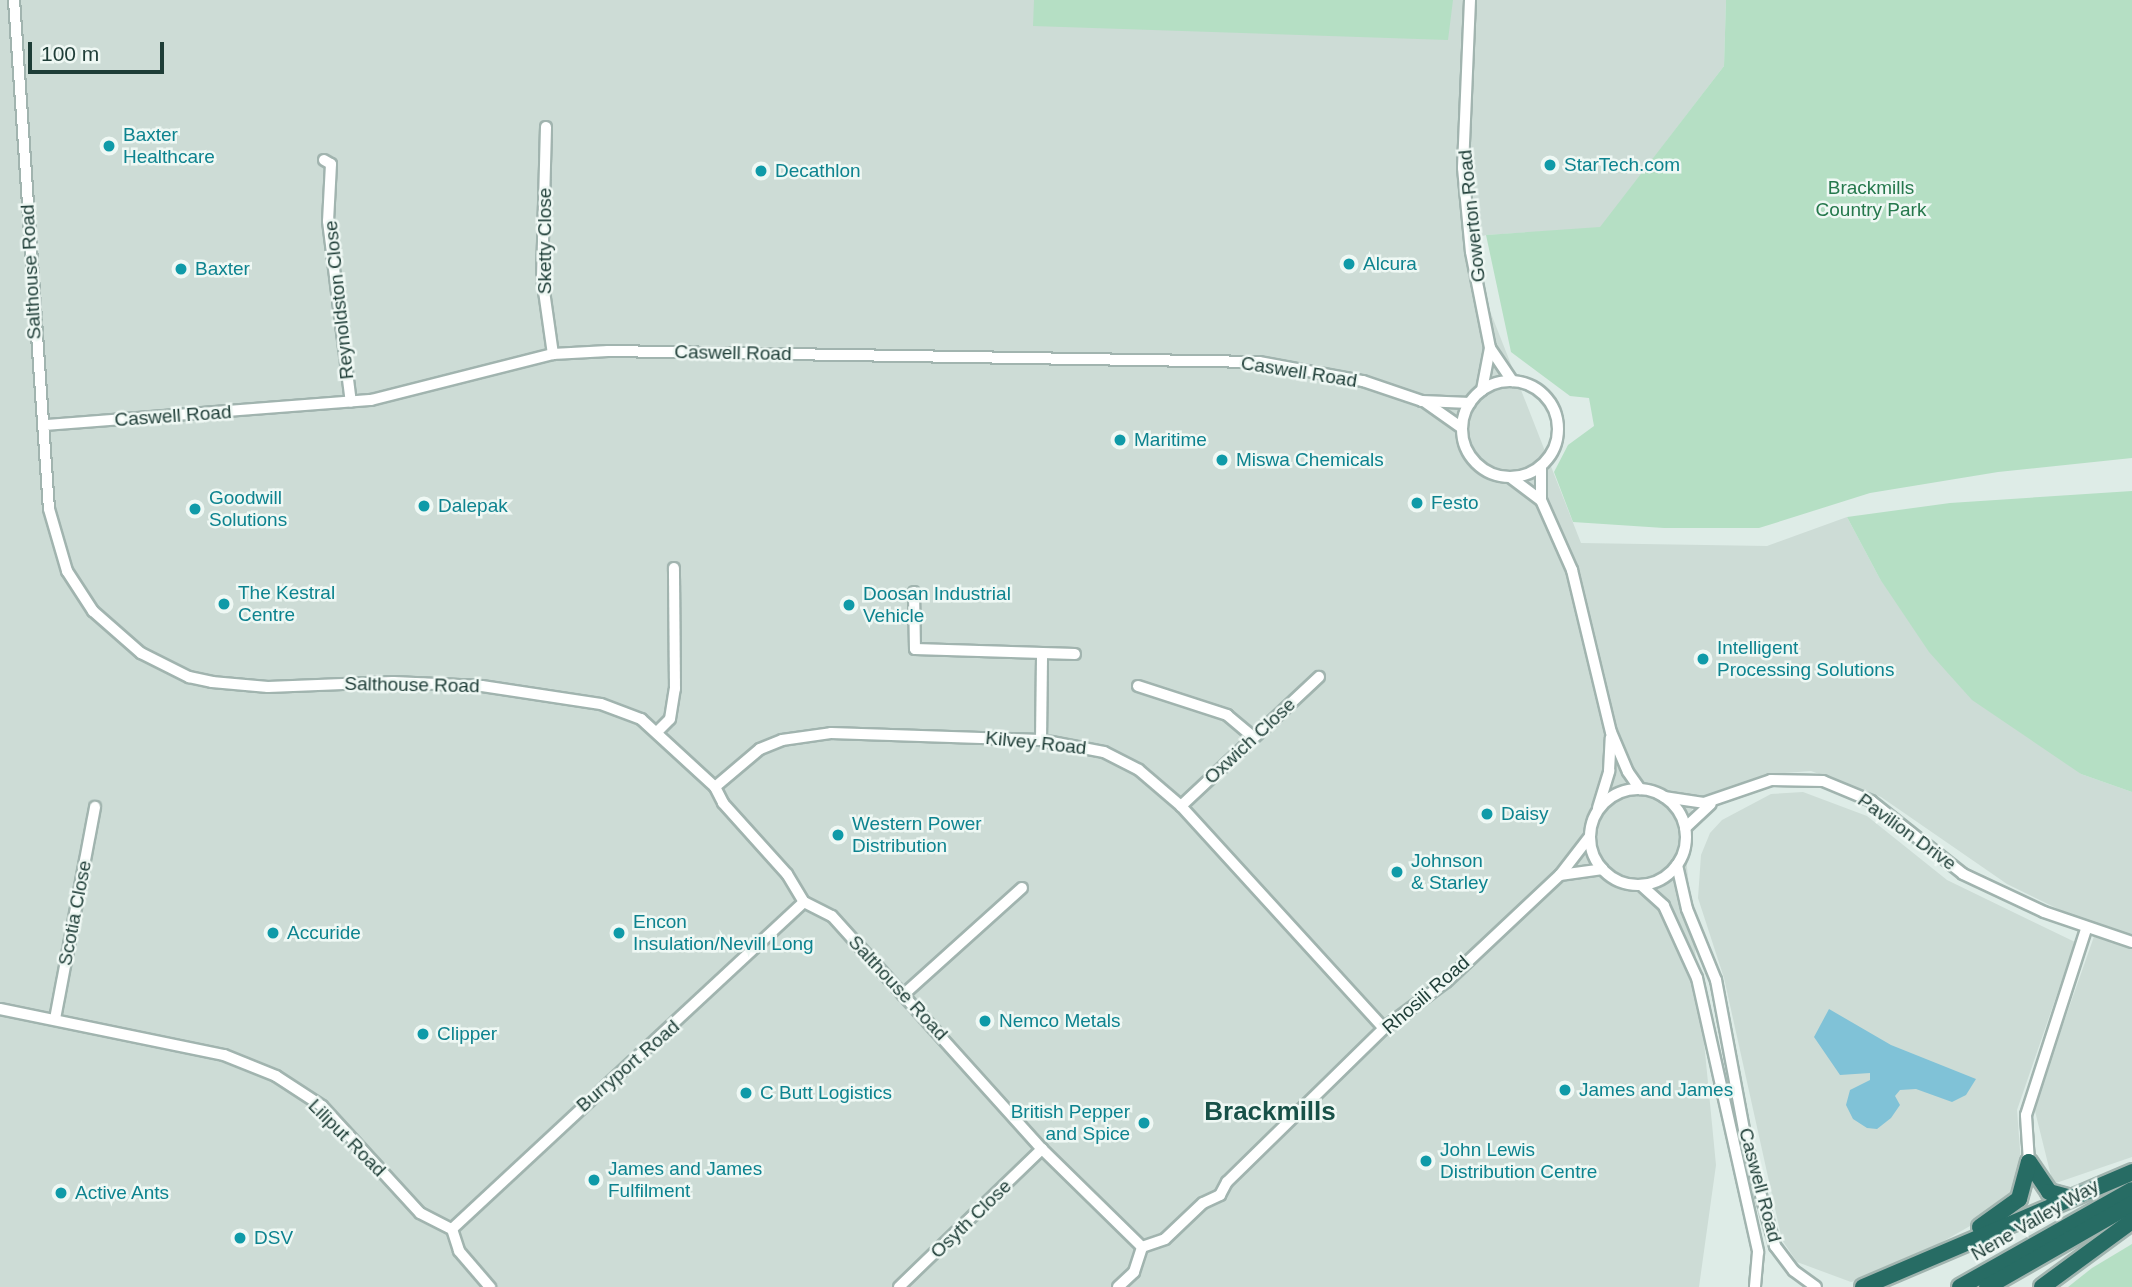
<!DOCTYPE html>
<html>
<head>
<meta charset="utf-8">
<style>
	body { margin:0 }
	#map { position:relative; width:2132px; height:1287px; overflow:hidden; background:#deece7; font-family:Arial,sans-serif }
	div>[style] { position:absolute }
	.built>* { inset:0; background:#cddcd6 }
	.green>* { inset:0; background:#b5dfc4 }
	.water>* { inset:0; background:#80c2d7 }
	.roads { filter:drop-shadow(2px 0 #a1b4af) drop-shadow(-2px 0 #a1b4af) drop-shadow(0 2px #a1b4af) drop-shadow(0 -2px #a1b4af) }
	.minor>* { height:10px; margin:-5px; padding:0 5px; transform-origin:5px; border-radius:5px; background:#fff }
	.minor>.ring { margin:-5px; padding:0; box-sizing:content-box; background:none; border:10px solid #fff; border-radius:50% }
	.highway>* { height:16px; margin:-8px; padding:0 8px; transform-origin:8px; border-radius:8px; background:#276c64 }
	.dots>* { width:19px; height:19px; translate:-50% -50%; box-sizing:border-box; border:4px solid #eff8f4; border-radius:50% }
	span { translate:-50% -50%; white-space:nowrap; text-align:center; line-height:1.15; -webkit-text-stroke:5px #eff8f4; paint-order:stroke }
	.culture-label { font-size:19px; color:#0d838f }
	.left { translate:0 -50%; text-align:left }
	.right { translate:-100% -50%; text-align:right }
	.park-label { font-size:19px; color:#25784c }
	.street-label { font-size:19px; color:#1e3d37 }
	.district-label { font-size:26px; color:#185148; font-weight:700 }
	.scale { position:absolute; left:28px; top:42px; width:136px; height:32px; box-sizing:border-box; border:4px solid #1e3d37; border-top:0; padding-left:9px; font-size:21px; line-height:24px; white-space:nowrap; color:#1e3d37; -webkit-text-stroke:5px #eff8f4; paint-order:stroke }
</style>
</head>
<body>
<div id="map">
	<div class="built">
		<div style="clip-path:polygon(0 0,1726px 0,1724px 66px,1600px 228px,1486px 235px,1463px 242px,1581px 543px,1767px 546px,1847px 517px,1880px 579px,2081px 774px,2132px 792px,2132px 1157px,2053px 1184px,2034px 1107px,2097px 928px,2007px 884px,1881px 797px,1811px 771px,1770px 774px,1695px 800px,1684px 836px,1716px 1165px,1699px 1287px,0 1287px)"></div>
		<div style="clip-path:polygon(1803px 792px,1867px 816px,1947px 880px,2075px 942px,2017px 1110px,2021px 1163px,2016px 1192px,2003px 1207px,1890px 1272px,1851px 1282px,1797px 1262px,1782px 1240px,1724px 978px,1698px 898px,1701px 855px,1710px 833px,1722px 820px,1771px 794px)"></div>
	</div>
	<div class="green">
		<div style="clip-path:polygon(1034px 0,1453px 0,1448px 40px,1033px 26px)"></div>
		<div style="clip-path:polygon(1726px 0,2132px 0,2132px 458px,1998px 472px,1870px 493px,1759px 528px,1664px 528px,1573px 522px,1554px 472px,1568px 445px,1594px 426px,1589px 398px,1570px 396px,1511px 352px,1486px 235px,1600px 227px,1724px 66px)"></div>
		<div style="clip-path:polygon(2132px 491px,2132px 792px,2081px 774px,1972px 700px,1929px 652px,1880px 579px,1847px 517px,1950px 503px)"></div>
		<div style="clip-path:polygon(2132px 1244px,2132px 1287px,2068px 1287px,2092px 1268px)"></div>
	</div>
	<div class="water">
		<div style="clip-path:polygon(1829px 1009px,1891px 1045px,1976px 1079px,1966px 1095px,1952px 1102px,1916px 1089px,1900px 1090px,1895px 1096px,1900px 1105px,1891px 1118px,1877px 1129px,1867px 1128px,1853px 1119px,1846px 1105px,1850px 1090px,1870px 1080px,1870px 1073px,1840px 1075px,1814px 1037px)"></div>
	</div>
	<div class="roads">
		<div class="minor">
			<div style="left:14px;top:0;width:510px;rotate:86.07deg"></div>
			<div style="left:49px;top:509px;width:65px;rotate:73.8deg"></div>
			<div style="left:67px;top:571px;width:48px;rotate:57deg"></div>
			<div style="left:93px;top:611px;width:64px;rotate:41.2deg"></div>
			<div style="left:141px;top:653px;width:54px;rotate:26.6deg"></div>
			<div style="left:189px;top:677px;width:24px;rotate:12deg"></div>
			<div style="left:212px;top:682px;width:56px;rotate:5.1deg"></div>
			<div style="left:268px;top:687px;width:125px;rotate:-2.3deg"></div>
			<div style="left:393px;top:682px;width:89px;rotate:2.6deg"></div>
			<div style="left:482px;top:686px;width:120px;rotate:8.6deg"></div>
			<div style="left:601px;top:704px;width:43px;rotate:20.6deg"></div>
			<div style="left:641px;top:719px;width:100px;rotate:42.6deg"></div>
			<div style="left:715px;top:787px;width:18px;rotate:63deg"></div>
			<div style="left:723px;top:803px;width:96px;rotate:48deg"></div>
			<div style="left:787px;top:874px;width:33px;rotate:59deg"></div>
			<div style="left:804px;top:902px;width:31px;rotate:27deg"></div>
			<div style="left:832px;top:916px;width:314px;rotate:48deg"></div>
			<div style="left:1042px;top:1149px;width:140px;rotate:44.4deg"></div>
			<div style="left:1470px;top:0;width:168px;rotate:92.4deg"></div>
			<div style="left:1463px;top:168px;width:84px;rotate:84.6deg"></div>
			<div style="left:1471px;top:252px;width:98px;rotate:78.8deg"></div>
			<div style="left:1490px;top:348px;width:43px;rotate:100.8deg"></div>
			<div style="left:546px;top:127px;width:150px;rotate:91.5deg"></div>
			<div style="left:542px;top:277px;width:78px;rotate:81.9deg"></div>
			<div style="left:324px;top:160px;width:8px;rotate:30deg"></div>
			<div style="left:331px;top:164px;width:57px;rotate:93deg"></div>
			<div style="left:328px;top:221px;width:182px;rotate:82.8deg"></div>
			<div style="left:1490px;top:348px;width:40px;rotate:56deg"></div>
			<div class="ring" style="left:1462px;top:381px;width:86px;height:86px"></div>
			<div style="left:1425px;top:402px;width:45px;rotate:35.1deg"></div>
			<div style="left:46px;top:425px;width:326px;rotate:-4.4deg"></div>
			<div style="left:371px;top:400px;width:188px;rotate:-14.2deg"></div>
			<div style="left:553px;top:354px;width:55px;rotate:-3.1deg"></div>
			<div style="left:608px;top:351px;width:651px;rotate:0.97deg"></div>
			<div style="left:1259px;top:362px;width:106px;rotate:10.4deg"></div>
			<div style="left:1363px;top:381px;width:62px;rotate:18.7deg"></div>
			<div style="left:1422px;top:401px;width:48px;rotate:2.4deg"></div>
			<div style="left:1541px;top:466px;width:34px;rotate:90deg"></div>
			<div style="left:1541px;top:500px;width:77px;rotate:66.1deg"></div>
			<div style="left:1572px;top:570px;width:167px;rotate:76.5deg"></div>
			<div style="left:1611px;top:732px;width:43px;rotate:67deg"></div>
			<div style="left:1628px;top:772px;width:21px;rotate:55deg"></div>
			<div style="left:1510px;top:477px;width:39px;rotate:37deg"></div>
			<div style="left:914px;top:592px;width:57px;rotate:89deg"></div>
			<div style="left:915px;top:649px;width:160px;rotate:1.8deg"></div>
			<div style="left:1138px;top:686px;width:94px;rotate:18deg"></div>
			<div style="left:1227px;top:715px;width:34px;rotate:40deg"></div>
			<div style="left:657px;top:732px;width:18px;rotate:-45deg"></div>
			<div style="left:670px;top:719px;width:30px;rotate:-81deg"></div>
			<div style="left:675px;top:689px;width:121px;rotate:-90.5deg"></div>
			<div style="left:1041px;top:740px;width:86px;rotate:-89.3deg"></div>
			<div style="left:715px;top:787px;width:59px;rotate:-40.2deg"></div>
			<div style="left:760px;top:749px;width:24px;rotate:-22deg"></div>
			<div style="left:782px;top:740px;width:49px;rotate:-8.1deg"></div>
			<div style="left:831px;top:733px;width:210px;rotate:1.9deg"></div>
			<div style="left:1041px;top:740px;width:64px;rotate:10.8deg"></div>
			<div style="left:1104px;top:752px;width:39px;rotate:27deg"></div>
			<div style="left:1139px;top:770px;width:55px;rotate:40.6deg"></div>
			<div style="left:1181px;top:806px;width:301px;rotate:47.6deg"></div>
			<div class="ring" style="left:1590px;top:789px;width:86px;height:86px"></div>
			<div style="left:1664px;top:797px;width:40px;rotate:8.5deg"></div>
			<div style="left:1704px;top:803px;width:71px;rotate:-18.9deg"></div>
			<div style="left:1771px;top:780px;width:52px;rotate:1.1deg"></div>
			<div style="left:1823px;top:781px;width:52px;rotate:22.6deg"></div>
			<div style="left:1871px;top:801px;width:117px;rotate:38.4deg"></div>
			<div style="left:1963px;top:874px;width:89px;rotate:25.1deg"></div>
			<div style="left:2044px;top:912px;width:93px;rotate:18.8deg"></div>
			<div style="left:1181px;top:806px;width:189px;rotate:-43.1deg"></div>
			<div style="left:1598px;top:808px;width:39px;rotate:-73deg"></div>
			<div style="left:1609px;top:771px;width:33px;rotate:-87deg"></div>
			<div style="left:1685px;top:828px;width:35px;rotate:-43deg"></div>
			<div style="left:1677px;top:865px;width:45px;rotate:77.2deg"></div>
			<div style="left:1687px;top:909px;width:77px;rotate:67.8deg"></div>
			<div style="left:1716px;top:980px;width:168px;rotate:79.4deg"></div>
			<div style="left:1747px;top:1145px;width:105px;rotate:74.5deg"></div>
			<div style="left:1775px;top:1246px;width:31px;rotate:53deg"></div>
			<div style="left:1794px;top:1271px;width:27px;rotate:36deg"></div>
			<div style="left:1560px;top:875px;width:43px;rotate:-7.9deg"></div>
			<div style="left:1641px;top:885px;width:31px;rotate:42deg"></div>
			<div style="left:1664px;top:906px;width:79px;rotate:65.4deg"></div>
			<div style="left:1697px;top:978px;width:281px;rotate:77.4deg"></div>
			<div style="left:1758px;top:1252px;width:35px;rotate:95deg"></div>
			<div style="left:903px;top:995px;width:160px;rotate:-42deg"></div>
			<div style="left:0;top:1009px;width:229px;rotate:11.6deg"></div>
			<div style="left:224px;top:1055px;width:56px;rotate:22deg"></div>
			<div style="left:276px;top:1076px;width:55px;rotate:33.1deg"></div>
			<div style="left:322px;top:1106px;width:145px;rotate:47.5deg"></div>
			<div style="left:420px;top:1213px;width:36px;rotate:27deg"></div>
			<div style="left:452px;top:1229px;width:23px;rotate:72deg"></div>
			<div style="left:459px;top:1251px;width:48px;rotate:49.3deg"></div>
			<div style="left:55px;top:1019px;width:216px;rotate:-79.3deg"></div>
			<div style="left:2029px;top:1162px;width:47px;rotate:-93.7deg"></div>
			<div style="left:2026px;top:1115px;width:195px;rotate:-72.1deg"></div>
			<div style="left:452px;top:1229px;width:480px;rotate:-42.9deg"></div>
			<div style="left:899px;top:1287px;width:199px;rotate:-44deg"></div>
			<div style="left:1118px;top:1287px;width:22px;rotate:-43deg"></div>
			<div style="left:1134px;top:1272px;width:26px;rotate:-72deg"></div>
			<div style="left:1142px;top:1247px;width:24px;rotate:-19deg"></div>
			<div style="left:1165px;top:1239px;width:52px;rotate:-43.5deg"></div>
			<div style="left:1203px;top:1203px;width:19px;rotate:-25deg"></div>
			<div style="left:1220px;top:1195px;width:15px;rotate:-62deg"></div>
			<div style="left:1227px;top:1182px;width:220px;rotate:-44.4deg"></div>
			<div style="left:1384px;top:1028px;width:77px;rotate:-36.6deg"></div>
			<div style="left:1446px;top:982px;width:156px;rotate:-43.2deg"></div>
			<div style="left:1560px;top:875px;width:49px;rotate:-52.4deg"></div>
		</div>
		<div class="highway">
			<div style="left:2029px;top:1162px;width:36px;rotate:56deg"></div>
			<div style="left:2049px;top:1192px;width:20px;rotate:15deg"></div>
			<div style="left:1980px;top:1227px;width:48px;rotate:-35.7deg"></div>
			<div style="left:2019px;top:1199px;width:38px;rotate:-75deg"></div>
			<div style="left:1863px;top:1287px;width:293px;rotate:-23.1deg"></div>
			<div style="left:1960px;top:1287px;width:197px;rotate:-29.4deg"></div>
			<div style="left:1987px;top:1287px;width:167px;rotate:-29.8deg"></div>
			<div style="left:2042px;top:1287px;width:112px;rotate:-36.3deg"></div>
		</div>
	</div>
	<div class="dots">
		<div style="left:109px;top:146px;background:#0f9aa8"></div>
		<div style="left:1550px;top:165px;background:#0f9aa8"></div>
		<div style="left:761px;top:171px;background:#0f9aa8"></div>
		<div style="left:1349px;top:264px;background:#0f9aa8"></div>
		<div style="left:181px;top:269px;background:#0f9aa8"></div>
		<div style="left:1120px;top:440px;background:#0f9aa8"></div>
		<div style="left:1222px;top:460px;background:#0f9aa8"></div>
		<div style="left:1417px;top:503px;background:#0f9aa8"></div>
		<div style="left:424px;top:506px;background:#0f9aa8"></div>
		<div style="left:195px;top:509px;background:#0f9aa8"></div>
		<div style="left:224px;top:604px;background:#0f9aa8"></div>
		<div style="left:849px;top:605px;background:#0f9aa8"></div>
		<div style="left:1703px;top:659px;background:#0f9aa8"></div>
		<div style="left:1487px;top:814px;background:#0f9aa8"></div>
		<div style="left:838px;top:835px;background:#0f9aa8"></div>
		<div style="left:1397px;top:872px;background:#0f9aa8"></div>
		<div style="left:273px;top:933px;background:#0f9aa8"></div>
		<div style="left:619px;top:933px;background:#0f9aa8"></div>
		<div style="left:985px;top:1021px;background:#0f9aa8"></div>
		<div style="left:423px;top:1034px;background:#0f9aa8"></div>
		<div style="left:1565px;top:1090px;background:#0f9aa8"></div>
		<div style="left:746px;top:1093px;background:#0f9aa8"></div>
		<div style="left:1144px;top:1123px;background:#0f9aa8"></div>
		<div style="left:1426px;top:1161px;background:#0f9aa8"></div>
		<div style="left:594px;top:1180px;background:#0f9aa8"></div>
		<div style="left:61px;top:1193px;background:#0f9aa8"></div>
		<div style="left:240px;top:1238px;background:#0f9aa8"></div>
	</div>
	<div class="culture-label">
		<span class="left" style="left:123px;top:146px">Baxter<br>Healthcare</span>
		<span class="left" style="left:1564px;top:165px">StarTech.com</span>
		<span class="left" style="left:775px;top:171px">Decathlon</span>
		<span class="left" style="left:1363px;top:264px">Alcura</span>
		<span class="left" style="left:195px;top:269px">Baxter</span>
		<span class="left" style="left:1134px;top:440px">Maritime</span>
		<span class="left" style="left:1236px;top:460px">Miswa Chemicals</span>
		<span class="left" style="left:209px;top:509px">Goodwill<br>Solutions</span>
		<span class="left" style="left:1431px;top:503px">Festo</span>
		<span class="left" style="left:438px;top:506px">Dalepak</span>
		<span class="left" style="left:238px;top:604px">The Kestral<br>Centre</span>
		<span class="left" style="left:863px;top:605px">Doosan Industrial<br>Vehicle</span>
		<span class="left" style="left:1717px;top:659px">Intelligent<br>Processing Solutions</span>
		<span class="left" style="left:1501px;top:814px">Daisy</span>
		<span class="left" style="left:852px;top:835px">Western Power<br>Distribution</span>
		<span class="left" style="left:1411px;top:872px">Johnson<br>&amp; Starley</span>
		<span class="left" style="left:633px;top:933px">Encon<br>Insulation/Nevill Long</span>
		<span class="left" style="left:287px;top:933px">Accuride</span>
		<span class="left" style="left:999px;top:1021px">Nemco Metals</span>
		<span class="left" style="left:437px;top:1034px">Clipper</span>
		<span class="left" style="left:1579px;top:1090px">James and James</span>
		<span class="left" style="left:760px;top:1093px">C Butt Logistics</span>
		<span class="right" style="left:1130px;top:1123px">British Pepper<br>and Spice</span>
		<span class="left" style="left:1440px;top:1161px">John Lewis<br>Distribution Centre</span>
		<span class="left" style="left:608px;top:1180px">James and James<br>Fulfilment</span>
		<span class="left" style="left:75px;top:1193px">Active Ants</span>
		<span class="left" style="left:254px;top:1238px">DSV</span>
	</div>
	<div class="park-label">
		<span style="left:1871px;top:199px">Brackmills<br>Country Park</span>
	</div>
	<div class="street-label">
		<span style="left:1472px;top:216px;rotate:-96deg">Gowerton Road</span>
		<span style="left:545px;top:241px;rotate:-90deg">Sketty Close</span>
		<span style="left:31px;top:272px;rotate:-93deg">Salthouse Road</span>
		<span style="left:339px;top:300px;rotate:-96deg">Reynoldston Close</span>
		<span style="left:733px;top:353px;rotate:1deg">Caswell Road</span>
		<span style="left:1299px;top:372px;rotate:9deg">Caswell Road</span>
		<span style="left:173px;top:416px;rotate:-4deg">Caswell Road</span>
		<span style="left:412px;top:685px;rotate:1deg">Salthouse Road</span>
		<span style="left:1250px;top:741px;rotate:-43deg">Oxwich Close</span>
		<span style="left:1036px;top:743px;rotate:6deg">Kilvey Road</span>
		<span style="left:1907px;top:832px;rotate:36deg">Pavilion Drive</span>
		<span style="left:75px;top:913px;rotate:-79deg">Scotia Close</span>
		<span style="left:898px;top:988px;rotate:47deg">Salthouse Road</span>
		<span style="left:1426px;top:995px;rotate:-41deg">Rhosili Road</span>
		<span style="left:628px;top:1066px;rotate:-41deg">Burryport Road</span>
		<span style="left:347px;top:1138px;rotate:45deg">Liliput Road</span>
		<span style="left:1760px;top:1185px;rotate:75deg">Caswell Road</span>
		<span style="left:971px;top:1219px;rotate:-44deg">Osyth Close</span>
		<span style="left:2035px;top:1220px;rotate:-30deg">Nene Valley Way</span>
	</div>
	<div class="district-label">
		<span style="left:1270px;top:1112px">Brackmills</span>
	</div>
	<div class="scale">100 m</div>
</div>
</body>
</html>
